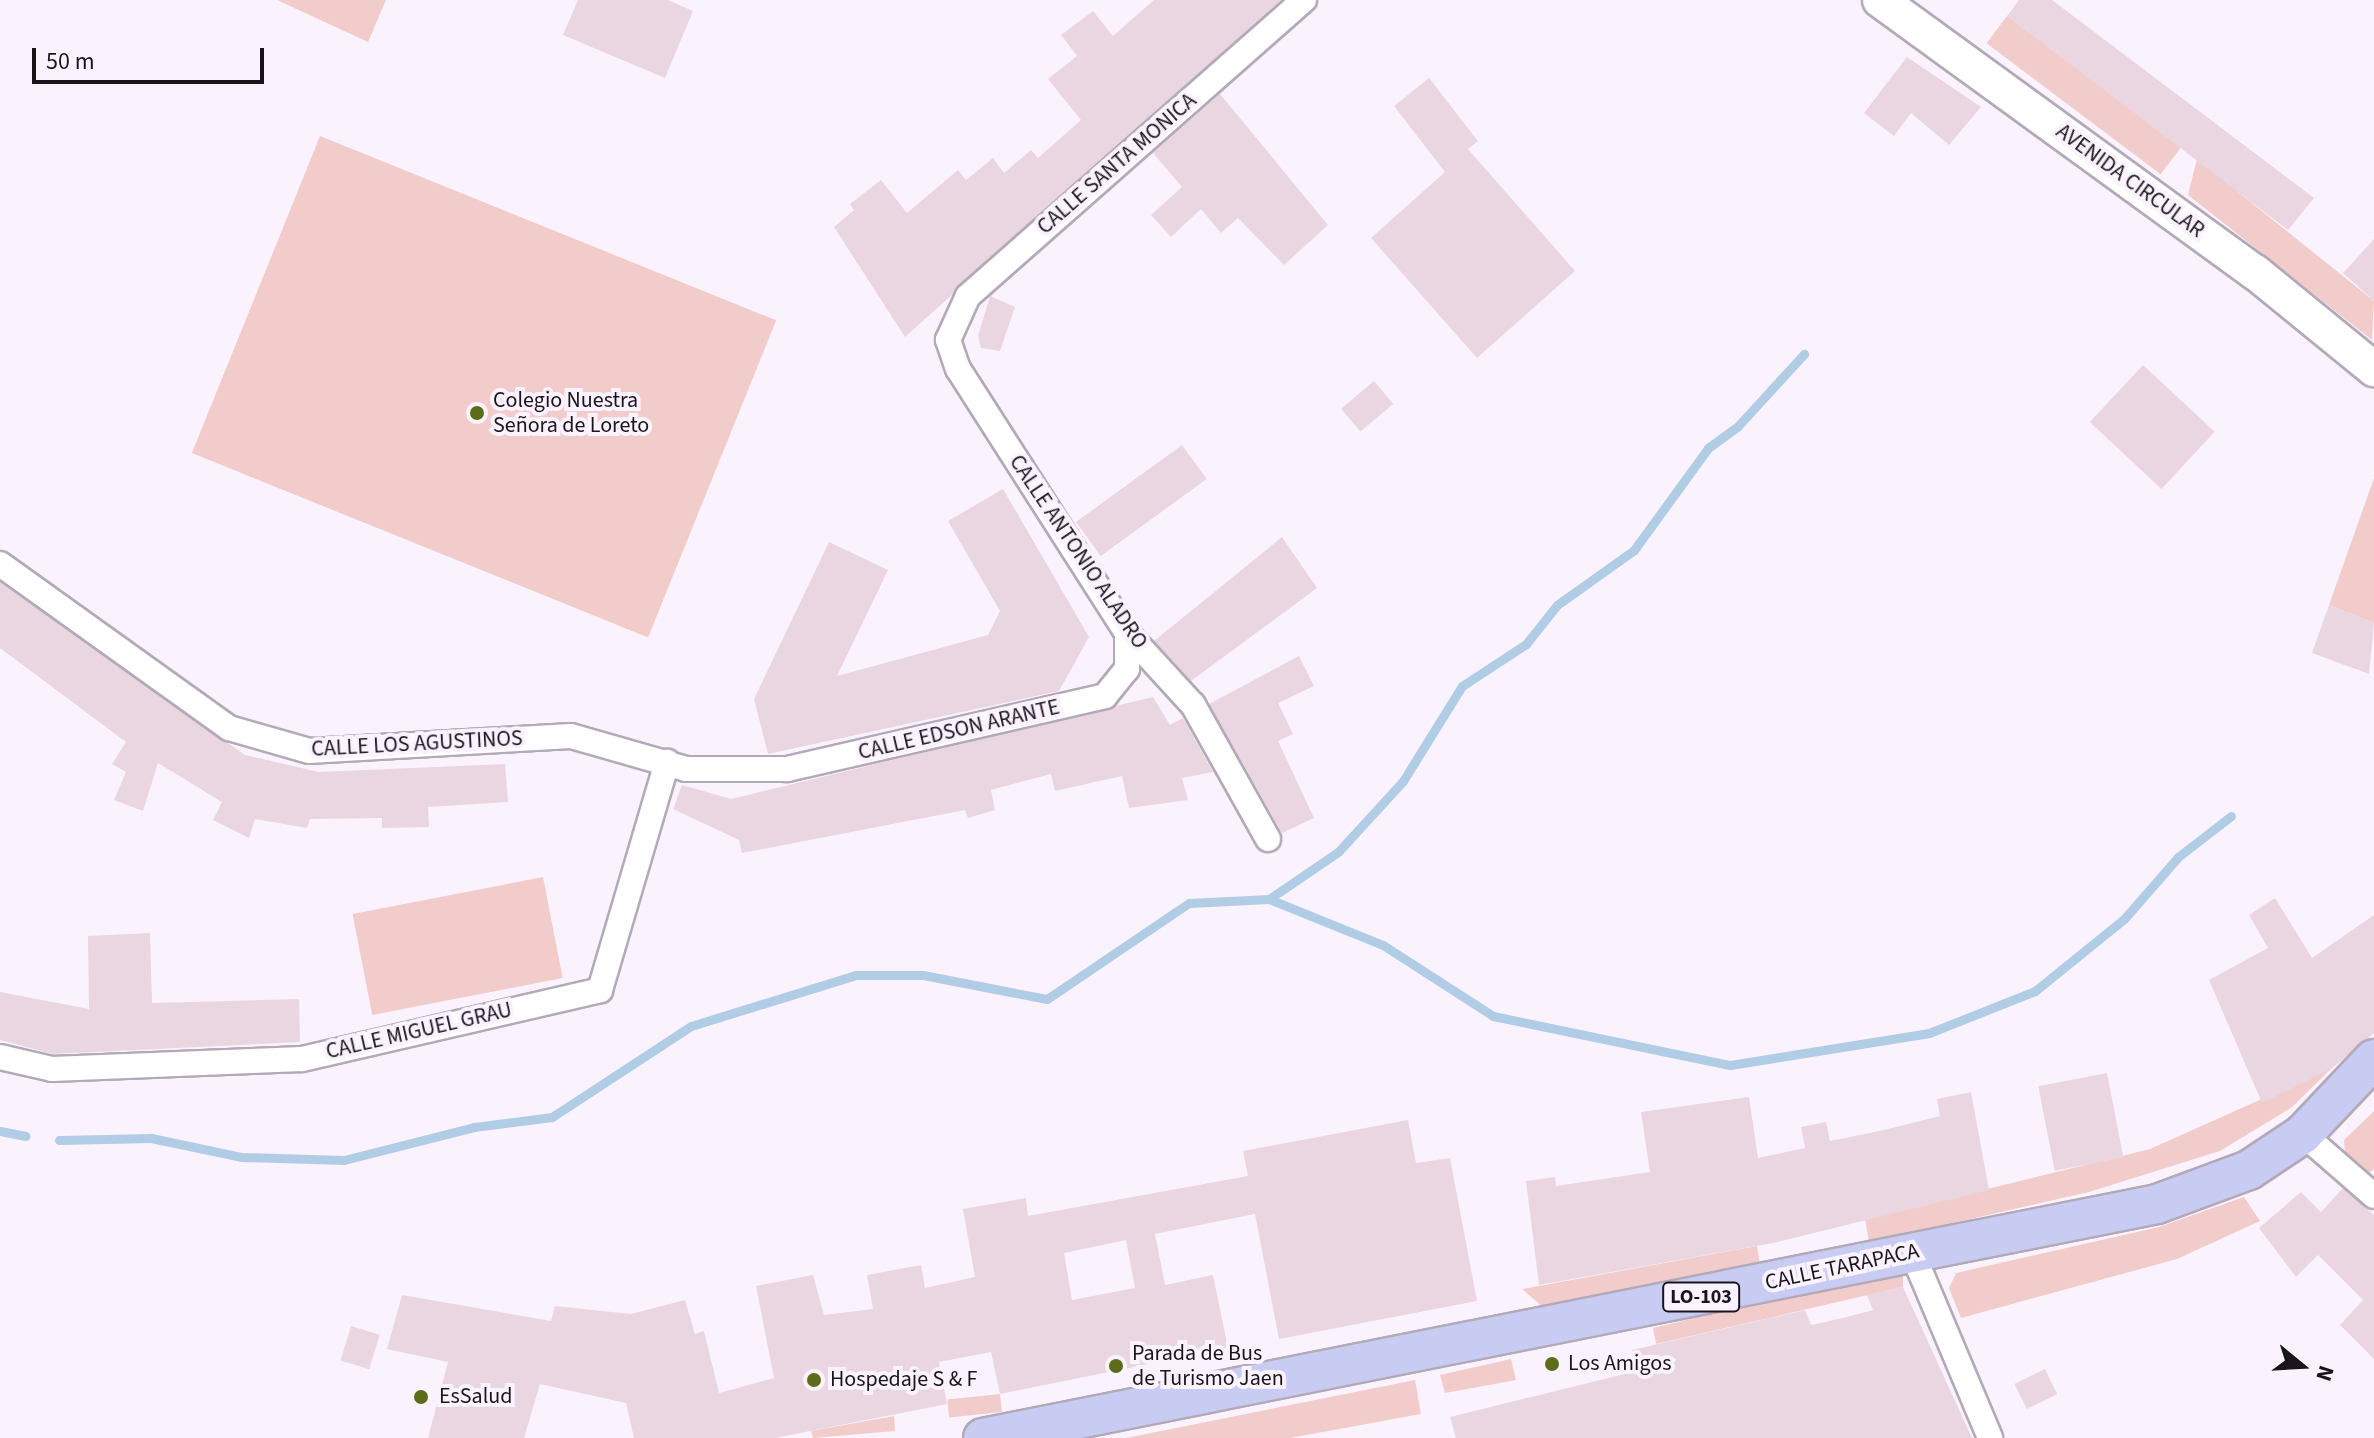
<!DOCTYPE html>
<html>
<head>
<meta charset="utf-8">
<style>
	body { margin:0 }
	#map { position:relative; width:2374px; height:1438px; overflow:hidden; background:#faf3fe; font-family:"Source Sans 3",sans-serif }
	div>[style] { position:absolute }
	.green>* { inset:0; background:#f2cccb; transform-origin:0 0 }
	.stream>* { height:9px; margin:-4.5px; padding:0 4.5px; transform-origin:4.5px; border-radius:4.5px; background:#b1cce5 }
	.building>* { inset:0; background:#ead6e0; transform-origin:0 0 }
	.roads { filter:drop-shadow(2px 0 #b3a9b9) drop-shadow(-2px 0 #b3a9b9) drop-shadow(0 2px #b3a9b9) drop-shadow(0 -2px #b3a9b9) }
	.street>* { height:24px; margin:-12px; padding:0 12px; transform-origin:12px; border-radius:12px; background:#fff }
	.secondary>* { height:34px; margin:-17px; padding:0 17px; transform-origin:17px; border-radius:17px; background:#fff }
	.primary>* { height:38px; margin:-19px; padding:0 19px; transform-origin:19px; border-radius:19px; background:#c9ccf2 }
	.dots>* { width:22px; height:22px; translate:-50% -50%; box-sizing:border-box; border:4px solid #faf3fe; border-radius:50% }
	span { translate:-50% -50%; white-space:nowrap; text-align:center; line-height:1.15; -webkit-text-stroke:8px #faf3fe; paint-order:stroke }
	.shield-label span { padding:2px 6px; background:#faf3fe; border:2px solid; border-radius:6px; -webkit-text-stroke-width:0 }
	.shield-label { font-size:20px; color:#19151b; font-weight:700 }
	.street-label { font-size:22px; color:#19151b }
	.poi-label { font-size:22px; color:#19151b }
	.left { translate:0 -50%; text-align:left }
	.north { position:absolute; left:2262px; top:1326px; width:80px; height:80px; -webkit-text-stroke:6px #faf3fe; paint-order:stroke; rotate:108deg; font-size:22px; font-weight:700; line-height:32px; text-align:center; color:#19151b }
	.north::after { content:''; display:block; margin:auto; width:28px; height:36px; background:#19151b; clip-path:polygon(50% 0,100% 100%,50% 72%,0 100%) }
	.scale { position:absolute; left:32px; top:48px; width:232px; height:36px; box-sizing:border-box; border:4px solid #19151b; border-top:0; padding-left:10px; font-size:24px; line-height:28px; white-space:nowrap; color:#19151b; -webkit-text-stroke:6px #faf3fe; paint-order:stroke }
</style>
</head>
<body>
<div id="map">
	<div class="green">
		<div style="clip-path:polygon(277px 0,386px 0,368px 42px)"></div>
		<div style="left:2007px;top:16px;width:218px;height:34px;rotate:37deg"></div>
		<div style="left:320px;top:136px;width:492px;height:342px;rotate:22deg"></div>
		<div style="clip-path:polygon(2197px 159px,2374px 301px,2372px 340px,2188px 195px)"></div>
		<div style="clip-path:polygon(2374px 478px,2374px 623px,2329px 605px)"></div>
		<div style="left:543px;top:877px;width:103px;height:194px;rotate:79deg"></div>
		<div style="clip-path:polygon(2333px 1067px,2291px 1108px,2220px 1151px,2089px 1192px,1869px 1242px,1865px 1219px,2150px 1149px)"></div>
		<div style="clip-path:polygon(2374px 1111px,2374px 1169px,2368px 1174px,2345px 1156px,2344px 1140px)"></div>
		<div style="clip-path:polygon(2244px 1197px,2260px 1221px,2177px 1259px,1961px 1318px,1949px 1288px,1956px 1273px,2159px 1227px)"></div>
		<div style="clip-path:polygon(1757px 1246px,1760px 1265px,1544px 1308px,1522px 1289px)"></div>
		<div style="clip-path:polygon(1889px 1272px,1903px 1276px,1903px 1287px,1656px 1344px,1653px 1328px)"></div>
		<div style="clip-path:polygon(1511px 1359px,1516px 1380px,1445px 1393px,1440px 1375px)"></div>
		<div style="clip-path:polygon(1415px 1380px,1421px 1414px,1290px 1438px,1126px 1438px)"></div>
		<div style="left:1000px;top:1394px;width:18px;height:53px;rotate:84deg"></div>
		<div style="clip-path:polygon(894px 1416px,895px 1431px,813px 1438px,811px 1431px)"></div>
	</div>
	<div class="stream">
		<div style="left:1269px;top:899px;width:123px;rotate:22deg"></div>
		<div style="left:1383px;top:945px;width:131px;rotate:32.8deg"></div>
		<div style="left:1493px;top:1016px;width:242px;rotate:11.7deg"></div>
		<div style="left:1730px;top:1065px;width:202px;rotate:-9.1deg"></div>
		<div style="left:1929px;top:1033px;width:114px;rotate:-21.6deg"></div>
		<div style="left:2035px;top:991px;width:114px;rotate:-39deg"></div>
		<div style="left:2124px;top:919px;width:82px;rotate:-48.9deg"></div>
		<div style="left:2178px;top:857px;width:67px;rotate:-37.7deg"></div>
		<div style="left:0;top:1131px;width:26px;rotate:11deg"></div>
		<div style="left:59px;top:1140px;width:92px;rotate:-1.2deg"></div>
		<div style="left:151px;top:1138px;width:92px;rotate:11.9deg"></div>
		<div style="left:241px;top:1157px;width:103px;rotate:1.7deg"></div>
		<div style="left:344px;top:1160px;width:134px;rotate:-14.2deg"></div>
		<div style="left:474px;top:1127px;width:79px;rotate:-7.3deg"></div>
		<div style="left:552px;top:1117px;width:166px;rotate:-33.2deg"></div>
		<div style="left:691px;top:1026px;width:173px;rotate:-17.2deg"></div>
		<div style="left:856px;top:975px;width:67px"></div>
		<div style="left:923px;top:975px;width:126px;rotate:11deg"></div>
		<div style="left:1047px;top:999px;width:171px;rotate:-34.1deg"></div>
		<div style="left:1189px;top:903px;width:80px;rotate:-2.9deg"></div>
		<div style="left:1269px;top:899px;width:83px;rotate:-34.3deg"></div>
		<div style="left:1338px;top:852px;width:96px;rotate:-47.5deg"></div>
		<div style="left:1403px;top:781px;width:112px;rotate:-58.2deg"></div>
		<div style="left:1462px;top:686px;width:77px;rotate:-33.3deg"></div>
		<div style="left:1526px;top:644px;width:50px;rotate:-51.5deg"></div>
		<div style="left:1557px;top:605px;width:95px;rotate:-35.5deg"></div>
		<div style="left:1634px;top:550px;width:126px;rotate:-54deg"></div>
		<div style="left:1708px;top:448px;width:37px;rotate:-36deg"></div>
		<div style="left:1738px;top:426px;width:98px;rotate:-47.5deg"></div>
	</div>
	<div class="building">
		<div style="clip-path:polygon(578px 0,668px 0,693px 11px,665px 78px,563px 35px)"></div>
		<div style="clip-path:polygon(1154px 0,1281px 0,905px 337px,834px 227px,854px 210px,850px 204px,881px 180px,907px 213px,958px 170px,966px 180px,993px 158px,1004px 173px,1031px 150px,1038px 158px,1081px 120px,1048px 79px,1077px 56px,1061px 35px,1093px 11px,1113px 36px)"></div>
		<div style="clip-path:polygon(2019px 0,2052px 0,2314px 198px,2288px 230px,2007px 16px)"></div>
		<div style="clip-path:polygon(1907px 57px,1981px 107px,1949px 145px,1911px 113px,1894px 136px,1864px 113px)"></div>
		<div style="clip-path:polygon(1429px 78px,1478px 141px,1468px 149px,1575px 271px,1477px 358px,1371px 238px,1445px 172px,1394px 106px)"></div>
		<div style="clip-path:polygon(1220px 94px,1328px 225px,1284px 265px,1238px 218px,1221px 233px,1201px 209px,1171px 237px,1151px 215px,1182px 187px,1153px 153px)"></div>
		<div style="clip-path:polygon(2374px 239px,2374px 301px,2343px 273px)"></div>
		<div style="clip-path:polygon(990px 296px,1015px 307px,1000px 351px,981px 348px,978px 336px)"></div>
		<div style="left:2143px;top:365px;width:98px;height:78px;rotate:43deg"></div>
		<div style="left:1374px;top:381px;width:30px;height:43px;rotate:50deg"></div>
		<div style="left:1182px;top:445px;width:42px;height:131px;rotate:54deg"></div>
		<div style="clip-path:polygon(1003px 489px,1089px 637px,1059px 691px,768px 754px,754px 699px,829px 542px,888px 570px,837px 676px,988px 635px,1000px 611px,948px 521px)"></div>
		<div style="clip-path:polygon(1282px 537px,1317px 588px,1191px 681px,1154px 641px)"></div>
		<div style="clip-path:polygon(0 582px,245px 755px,319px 772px,505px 764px,508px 802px,428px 807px,429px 827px,382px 828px,382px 818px,310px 819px,307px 828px,255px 819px,249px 838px,213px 820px,222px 802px,158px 763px,143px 811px,114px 800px,126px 772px,112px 764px,126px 742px,0 648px)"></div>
		<div style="clip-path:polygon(2329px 605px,2374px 623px,2369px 674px,2312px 653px)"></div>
		<div style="clip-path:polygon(1299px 656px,1314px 686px,1278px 703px,1293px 734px,1278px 741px,1314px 818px,1282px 833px,1209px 704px)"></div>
		<div style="clip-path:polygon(1153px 697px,1170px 725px,1183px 718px,1213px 772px,1182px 778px,1188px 800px,1129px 808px,1122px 776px,1055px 791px,1051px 774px,991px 790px,995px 810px,968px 818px,965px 810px,742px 853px,739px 840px,673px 809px,682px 785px,731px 799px)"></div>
		<div style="clip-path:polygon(2275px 898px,2312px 958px,2374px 915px,2374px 1033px,2331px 1069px,2262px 1103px,2209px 980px,2268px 948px,2249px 915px)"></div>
		<div style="clip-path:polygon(150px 933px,152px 1003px,299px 999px,300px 1042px,53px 1054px,0 1040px,0 992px,89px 1009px,88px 936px)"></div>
		<div style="left:2107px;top:1073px;width:86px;height:70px;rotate:79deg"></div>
		<div style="clip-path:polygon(1971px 1092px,1989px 1190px,1773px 1243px,1539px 1285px,1526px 1181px,1555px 1177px,1556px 1186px,1650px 1172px,1641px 1112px,1749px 1097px,1758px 1158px,1805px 1148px,1801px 1127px,1826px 1122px,1830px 1141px,1884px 1130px,1940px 1116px,1937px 1099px)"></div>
		<div style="clip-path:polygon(evenodd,1408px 1120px,1416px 1163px,1450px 1158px,1477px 1301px,1279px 1339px,1255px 1214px,1155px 1234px,1165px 1285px,1213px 1275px,1228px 1348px,1000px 1394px,991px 1352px,939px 1362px,947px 1404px,775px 1438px,634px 1438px,626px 1403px,540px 1384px,524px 1438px,428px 1438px,448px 1362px,387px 1349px,402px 1295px,551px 1321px,555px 1306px,631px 1314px,685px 1300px,695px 1334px,704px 1331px,719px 1393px,774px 1378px,756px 1286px,813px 1275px,824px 1315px,873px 1309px,867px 1275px,921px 1265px,925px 1288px,975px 1277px,963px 1209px,1026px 1198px,1028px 1216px,1248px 1176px,1243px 1151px,1408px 1120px,1126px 1240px,1135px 1288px,1072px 1300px,1064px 1253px,1126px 1240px)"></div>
		<div style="clip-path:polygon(2343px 1188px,2374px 1215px,2374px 1359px,2340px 1325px,2363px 1300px,2318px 1255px,2296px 1277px,2259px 1228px,2301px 1192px,2321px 1212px)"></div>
		<div style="clip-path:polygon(1903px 1287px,1972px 1438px,1456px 1438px,1450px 1417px,1637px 1371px,1632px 1350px,1805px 1310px,1811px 1325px,1843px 1318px,1873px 1310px,1867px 1295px)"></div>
		<div style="left:351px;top:1326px;width:30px;height:36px;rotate:17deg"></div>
		<div style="left:2045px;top:1369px;width:28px;height:34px;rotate:64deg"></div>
	</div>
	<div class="roads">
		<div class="street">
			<div style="left:0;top:564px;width:282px;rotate:35.6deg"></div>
			<div style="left:229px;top:728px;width:83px;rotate:16deg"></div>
			<div style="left:309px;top:751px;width:262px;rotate:-3.3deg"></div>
			<div style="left:571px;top:736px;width:120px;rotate:16deg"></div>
			<div style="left:686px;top:769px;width:101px"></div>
			<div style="left:787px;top:769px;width:326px;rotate:-12.9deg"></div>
			<div style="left:1105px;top:696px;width:35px;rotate:-51deg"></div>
			<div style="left:1127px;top:669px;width:36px;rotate:-90deg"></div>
			<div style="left:1268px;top:839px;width:154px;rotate:-119.2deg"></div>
			<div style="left:1193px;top:705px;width:98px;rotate:-132.5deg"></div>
			<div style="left:1127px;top:633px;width:313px;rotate:-122.6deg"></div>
			<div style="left:958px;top:369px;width:31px;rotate:-109deg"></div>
			<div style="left:948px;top:340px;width:48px;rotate:-65.6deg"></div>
			<div style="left:968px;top:296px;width:448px;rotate:-41.4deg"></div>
			<div style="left:0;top:1057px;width:53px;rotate:13deg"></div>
			<div style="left:52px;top:1069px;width:250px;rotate:-2.3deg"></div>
			<div style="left:302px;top:1059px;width:306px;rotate:-13deg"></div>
			<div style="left:600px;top:990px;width:238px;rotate:-73.6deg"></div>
			<div style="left:2303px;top:1134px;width:94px;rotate:41.1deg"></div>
			<div style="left:1912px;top:1252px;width:202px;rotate:67.2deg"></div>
		</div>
		<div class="secondary">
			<div style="left:1880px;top:0;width:463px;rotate:36deg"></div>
			<div style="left:2255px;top:272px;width:154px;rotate:39.2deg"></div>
		</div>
		<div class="primary">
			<div style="left:983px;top:1438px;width:1197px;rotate:-11.27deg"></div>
			<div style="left:2157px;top:1204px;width:98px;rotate:-20.3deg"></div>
			<div style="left:2249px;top:1170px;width:65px;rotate:-33.7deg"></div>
			<div style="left:2303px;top:1134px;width:103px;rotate:-46.6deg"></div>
		</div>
	</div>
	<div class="dots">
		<div style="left:477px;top:413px;background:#5c6c18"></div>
		<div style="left:1552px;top:1364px;background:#5c6c18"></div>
		<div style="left:1116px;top:1366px;background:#5c6c18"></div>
		<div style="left:814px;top:1380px;background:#5c6c18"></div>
		<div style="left:421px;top:1397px;background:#5c6c18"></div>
	</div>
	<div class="shield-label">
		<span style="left:1701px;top:1297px">LO-103</span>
	</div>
	<div class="street-label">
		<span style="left:1117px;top:164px;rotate:-41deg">CALLE SANTA MONICA</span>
		<span style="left:2130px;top:181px;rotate:36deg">AVENIDA CIRCULAR</span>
		<span style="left:1078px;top:552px;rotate:56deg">CALLE ANTONIO ALADRO</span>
		<span style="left:959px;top:730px;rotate:-13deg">CALLE EDSON ARANTE</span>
		<span style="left:417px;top:744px;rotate:-3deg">CALLE LOS AGUSTINOS</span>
		<span style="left:419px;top:1031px;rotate:-13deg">CALLE MIGUEL GRAU</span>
		<span style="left:1842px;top:1267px;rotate:-12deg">CALLE TARAPACA</span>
	</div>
	<div class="poi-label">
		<span class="left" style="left:493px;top:413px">Colegio Nuestra<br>Señora de Loreto</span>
		<span class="left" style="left:1132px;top:1366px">Parada de Bus<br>de Turismo Jaen</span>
		<span class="left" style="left:1568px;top:1364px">Los Amigos</span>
		<span class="left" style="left:830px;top:1380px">Hospedaje S &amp; F</span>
		<span class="left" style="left:439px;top:1397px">EsSalud</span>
	</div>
	<div class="north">N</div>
	<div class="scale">50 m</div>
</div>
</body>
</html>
